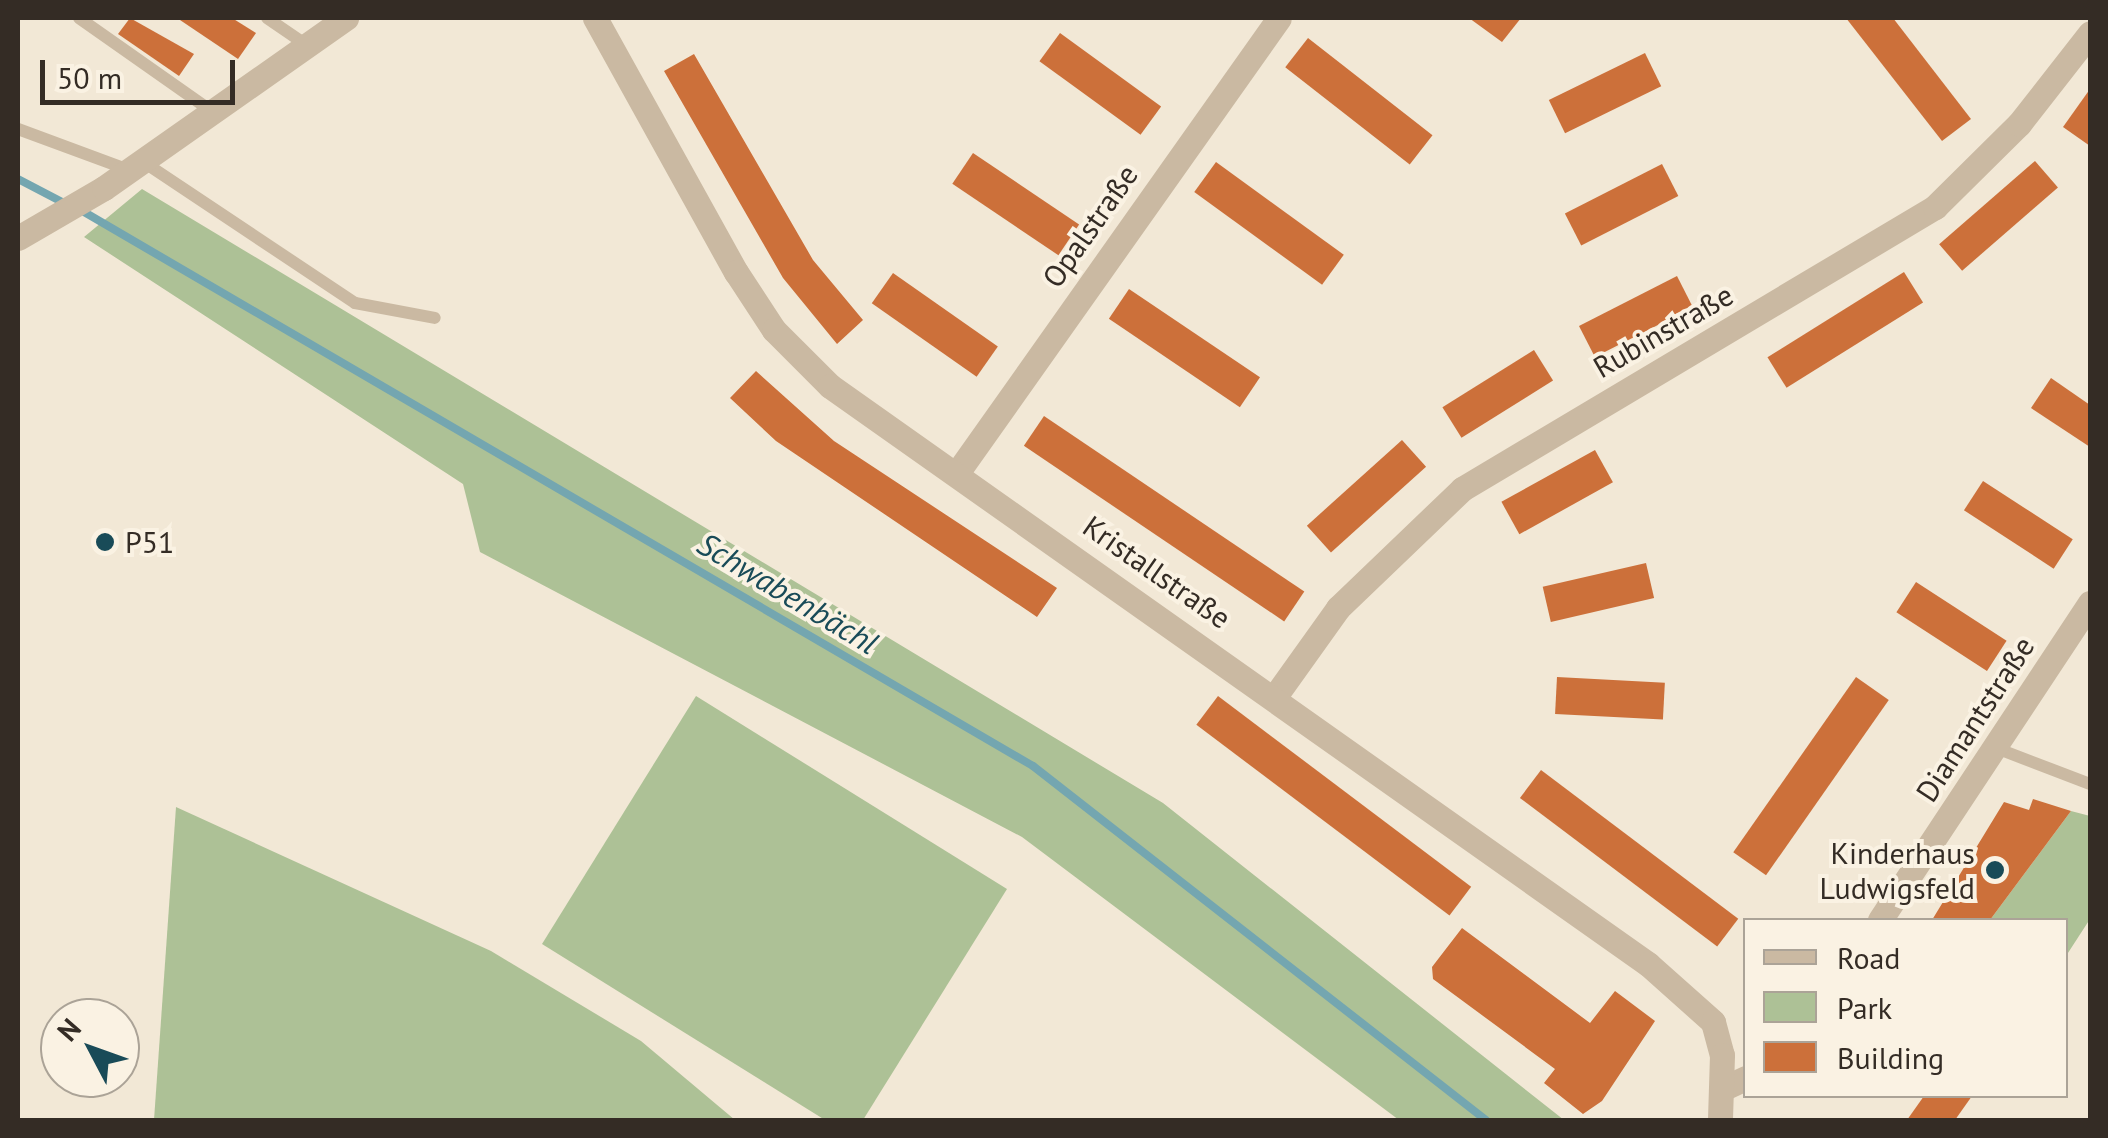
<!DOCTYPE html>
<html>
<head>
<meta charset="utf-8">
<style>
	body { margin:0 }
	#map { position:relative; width:2108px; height:1138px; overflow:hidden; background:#f2e8d6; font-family:"PT Sans",sans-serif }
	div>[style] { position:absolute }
	.green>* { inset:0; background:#adc196 }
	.stream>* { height:8px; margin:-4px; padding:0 4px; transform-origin:4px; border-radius:4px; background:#74a6b0 }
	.building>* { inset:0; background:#cc703a; transform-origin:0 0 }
	.service>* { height:12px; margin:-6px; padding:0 6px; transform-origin:6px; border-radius:6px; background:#cab9a2 }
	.minor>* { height:25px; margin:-12.5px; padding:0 12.5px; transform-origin:12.5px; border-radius:12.5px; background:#cab9a2 }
	.tertiary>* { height:25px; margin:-12.5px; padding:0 12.5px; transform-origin:12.5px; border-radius:12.5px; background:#cab9a2 }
	.dots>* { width:28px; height:28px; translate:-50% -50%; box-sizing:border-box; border:5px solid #faf2e3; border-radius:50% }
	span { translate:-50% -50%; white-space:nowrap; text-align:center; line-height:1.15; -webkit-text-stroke:8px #faf2e3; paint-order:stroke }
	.street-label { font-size:30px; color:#342c25 }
	.poi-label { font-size:30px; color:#342c25 }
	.left { translate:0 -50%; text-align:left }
	.right { translate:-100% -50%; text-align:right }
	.water-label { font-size:32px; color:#194b58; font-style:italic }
	.frame { position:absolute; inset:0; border:20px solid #342c25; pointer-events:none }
	.legend { position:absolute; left:1743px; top:918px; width:325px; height:180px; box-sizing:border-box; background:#faf2e3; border:2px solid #aba397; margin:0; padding:12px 18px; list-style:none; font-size:30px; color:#342c25 }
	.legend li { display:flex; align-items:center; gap:20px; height:50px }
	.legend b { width:50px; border:2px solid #aba397 }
	.north { position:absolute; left:40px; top:998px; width:100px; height:100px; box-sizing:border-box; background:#faf2e3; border:2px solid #aba397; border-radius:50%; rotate:311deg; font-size:28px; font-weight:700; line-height:40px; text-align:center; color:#342c25 }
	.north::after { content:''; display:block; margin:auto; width:35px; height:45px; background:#194b58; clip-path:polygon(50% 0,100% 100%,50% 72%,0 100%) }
	.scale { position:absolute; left:40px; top:60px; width:195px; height:45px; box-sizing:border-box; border:5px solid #342c25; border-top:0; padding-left:12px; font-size:30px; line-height:35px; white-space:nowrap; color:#342c25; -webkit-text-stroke:8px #faf2e3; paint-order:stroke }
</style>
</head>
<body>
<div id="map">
	<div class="green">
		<div style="clip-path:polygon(142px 189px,1163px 803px,1564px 1120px,1399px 1120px,1022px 837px,480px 552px,463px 484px,84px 237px)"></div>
		<div style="clip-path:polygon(696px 696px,1007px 889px,863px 1120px,825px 1120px,542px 944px)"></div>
		<div style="clip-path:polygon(176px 807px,491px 951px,641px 1041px,735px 1120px,154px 1120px)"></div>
		<div style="clip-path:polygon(2071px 811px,2090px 816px,2090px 919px,2066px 956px,2066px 920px,1990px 920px)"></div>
	</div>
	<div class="stream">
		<div style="left:18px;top:179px;width:54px;rotate:27.5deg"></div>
		<div style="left:79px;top:209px;width:1105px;rotate:30.28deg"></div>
		<div style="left:1033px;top:766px;width:575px;rotate:38.01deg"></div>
	</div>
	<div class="building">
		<div style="clip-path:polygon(130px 18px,194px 54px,179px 76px,118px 34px)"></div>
		<div style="clip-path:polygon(177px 18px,232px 18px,256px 33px,238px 59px)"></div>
		<div style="clip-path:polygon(1469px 18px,1521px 18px,1502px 42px)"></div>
		<div style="clip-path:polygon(1846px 18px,1893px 18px,1971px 119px,1942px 141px)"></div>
		<div style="left:1060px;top:33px;width:125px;height:35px;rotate:36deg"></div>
		<div style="left:1308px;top:38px;width:158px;height:37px;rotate:38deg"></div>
		<div style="left:1645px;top:53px;width:37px;height:107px;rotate:64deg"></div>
		<div style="clip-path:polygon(694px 54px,813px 260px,863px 320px,837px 344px,783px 278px,664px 71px)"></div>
		<div style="clip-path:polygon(2090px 89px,2090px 146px,2063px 127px)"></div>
		<div style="left:973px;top:153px;width:128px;height:37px;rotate:34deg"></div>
		<div style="left:2035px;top:161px;width:35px;height:127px;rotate:49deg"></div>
		<div style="left:1216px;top:162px;width:158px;height:37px;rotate:36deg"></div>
		<div style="left:1662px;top:164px;width:36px;height:109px;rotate:63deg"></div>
		<div style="left:1904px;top:272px;width:36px;height:161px;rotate:58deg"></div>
		<div style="left:893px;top:273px;width:128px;height:37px;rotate:35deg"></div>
		<div style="left:1677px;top:276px;width:35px;height:110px;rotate:63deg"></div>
		<div style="left:1129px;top:289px;width:158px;height:36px;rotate:34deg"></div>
		<div style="left:1534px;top:350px;width:36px;height:108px;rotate:58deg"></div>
		<div style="clip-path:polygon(756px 371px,834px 441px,1057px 588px,1037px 617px,776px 441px,730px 398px)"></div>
		<div style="clip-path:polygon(2051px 378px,2090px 405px,2090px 447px,2031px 408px)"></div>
		<div style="left:1044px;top:416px;width:314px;height:36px;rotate:34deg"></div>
		<div style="left:1402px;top:440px;width:36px;height:128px;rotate:48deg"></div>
		<div style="left:1595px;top:450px;width:37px;height:107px;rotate:61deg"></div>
		<div style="left:1983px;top:481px;width:107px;height:35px;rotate:33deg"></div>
		<div style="left:1646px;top:563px;width:36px;height:106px;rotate:77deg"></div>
		<div style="left:1916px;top:582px;width:108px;height:36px;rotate:33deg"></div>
		<div style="left:1557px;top:677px;width:108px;height:37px;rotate:3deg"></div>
		<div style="left:1856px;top:677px;width:40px;height:214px;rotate:35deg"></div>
		<div style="left:1218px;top:696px;width:317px;height:36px;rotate:37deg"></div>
		<div style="left:1541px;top:770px;width:247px;height:35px;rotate:37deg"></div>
		<div style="clip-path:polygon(2033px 799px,2071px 811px,1990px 920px,1932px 920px,2004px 802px,2029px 810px)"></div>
		<div style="clip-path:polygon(1462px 928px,1590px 1023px,1615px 991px,1655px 1021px,1602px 1101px,1583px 1114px,1544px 1083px,1555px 1069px,1433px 979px,1432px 967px)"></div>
		<div style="clip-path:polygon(1924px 1096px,1972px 1096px,1955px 1120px,1907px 1120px)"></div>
	</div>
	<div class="service">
		<div style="left:79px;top:18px;width:160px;rotate:35.1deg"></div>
		<div style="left:267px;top:18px;width:50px;rotate:34.3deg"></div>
		<div style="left:18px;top:129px;width:115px;rotate:20.3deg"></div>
		<div style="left:142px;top:161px;width:256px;rotate:33.7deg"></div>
		<div style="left:355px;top:303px;width:81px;rotate:10.6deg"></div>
		<div style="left:1996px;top:748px;width:101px;rotate:21deg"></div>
	</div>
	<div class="minor">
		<div style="left:18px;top:238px;width:99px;rotate:-30.2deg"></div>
		<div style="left:104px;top:188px;width:296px;rotate:-35.1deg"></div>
		<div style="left:957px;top:473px;width:557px;rotate:-54.71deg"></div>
		<div style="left:1276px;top:695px;width:107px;rotate:-54.5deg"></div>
		<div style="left:1338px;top:608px;width:172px;rotate:-43.8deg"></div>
		<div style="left:1462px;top:489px;width:551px;rotate:-30.8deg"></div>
		<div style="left:1935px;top:207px;width:118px;rotate:-44.7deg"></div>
		<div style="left:2019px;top:124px;width:115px;rotate:-52deg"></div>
		<div style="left:1880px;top:920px;width:380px;rotate:-56.5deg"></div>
		<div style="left:1722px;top:1089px;width:26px;rotate:-25deg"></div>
	</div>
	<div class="tertiary">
		<div style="left:595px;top:18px;width:291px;rotate:61deg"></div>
		<div style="left:736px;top:272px;width:69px;rotate:56.8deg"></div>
		<div style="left:774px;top:330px;width:79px;rotate:45deg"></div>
		<div style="left:830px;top:386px;width:1002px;rotate:35.25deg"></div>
		<div style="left:1648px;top:964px;width:87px;rotate:41.7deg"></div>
		<div style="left:1713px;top:1022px;width:34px;rotate:75deg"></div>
		<div style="left:1722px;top:1055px;width:65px;rotate:91.8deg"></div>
	</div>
	<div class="dots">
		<div style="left:105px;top:542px;background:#194b58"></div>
		<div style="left:1995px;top:870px;background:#194b58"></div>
	</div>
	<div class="street-label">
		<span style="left:1090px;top:226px;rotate:-55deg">Opalstraße</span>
		<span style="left:1663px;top:331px;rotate:-30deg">Rubinstraße</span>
		<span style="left:1157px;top:572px;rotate:35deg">Kristallstraße</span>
		<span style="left:1975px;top:719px;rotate:-57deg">Diamantstraße</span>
	</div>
	<div class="poi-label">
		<span class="left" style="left:125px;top:542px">P51</span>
		<span class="right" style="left:1975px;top:870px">Kinderhaus<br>Ludwigsfeld</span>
	</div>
	<div class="water-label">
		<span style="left:788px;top:593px;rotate:31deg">Schwabenbächl</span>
	</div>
	<div class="frame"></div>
	<ul class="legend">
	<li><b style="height:12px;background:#cab9a2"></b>Road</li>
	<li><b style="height:28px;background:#adc196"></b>Park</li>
	<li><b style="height:28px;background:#cc703a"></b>Building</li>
	</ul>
	<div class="north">N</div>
	<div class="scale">50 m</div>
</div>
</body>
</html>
